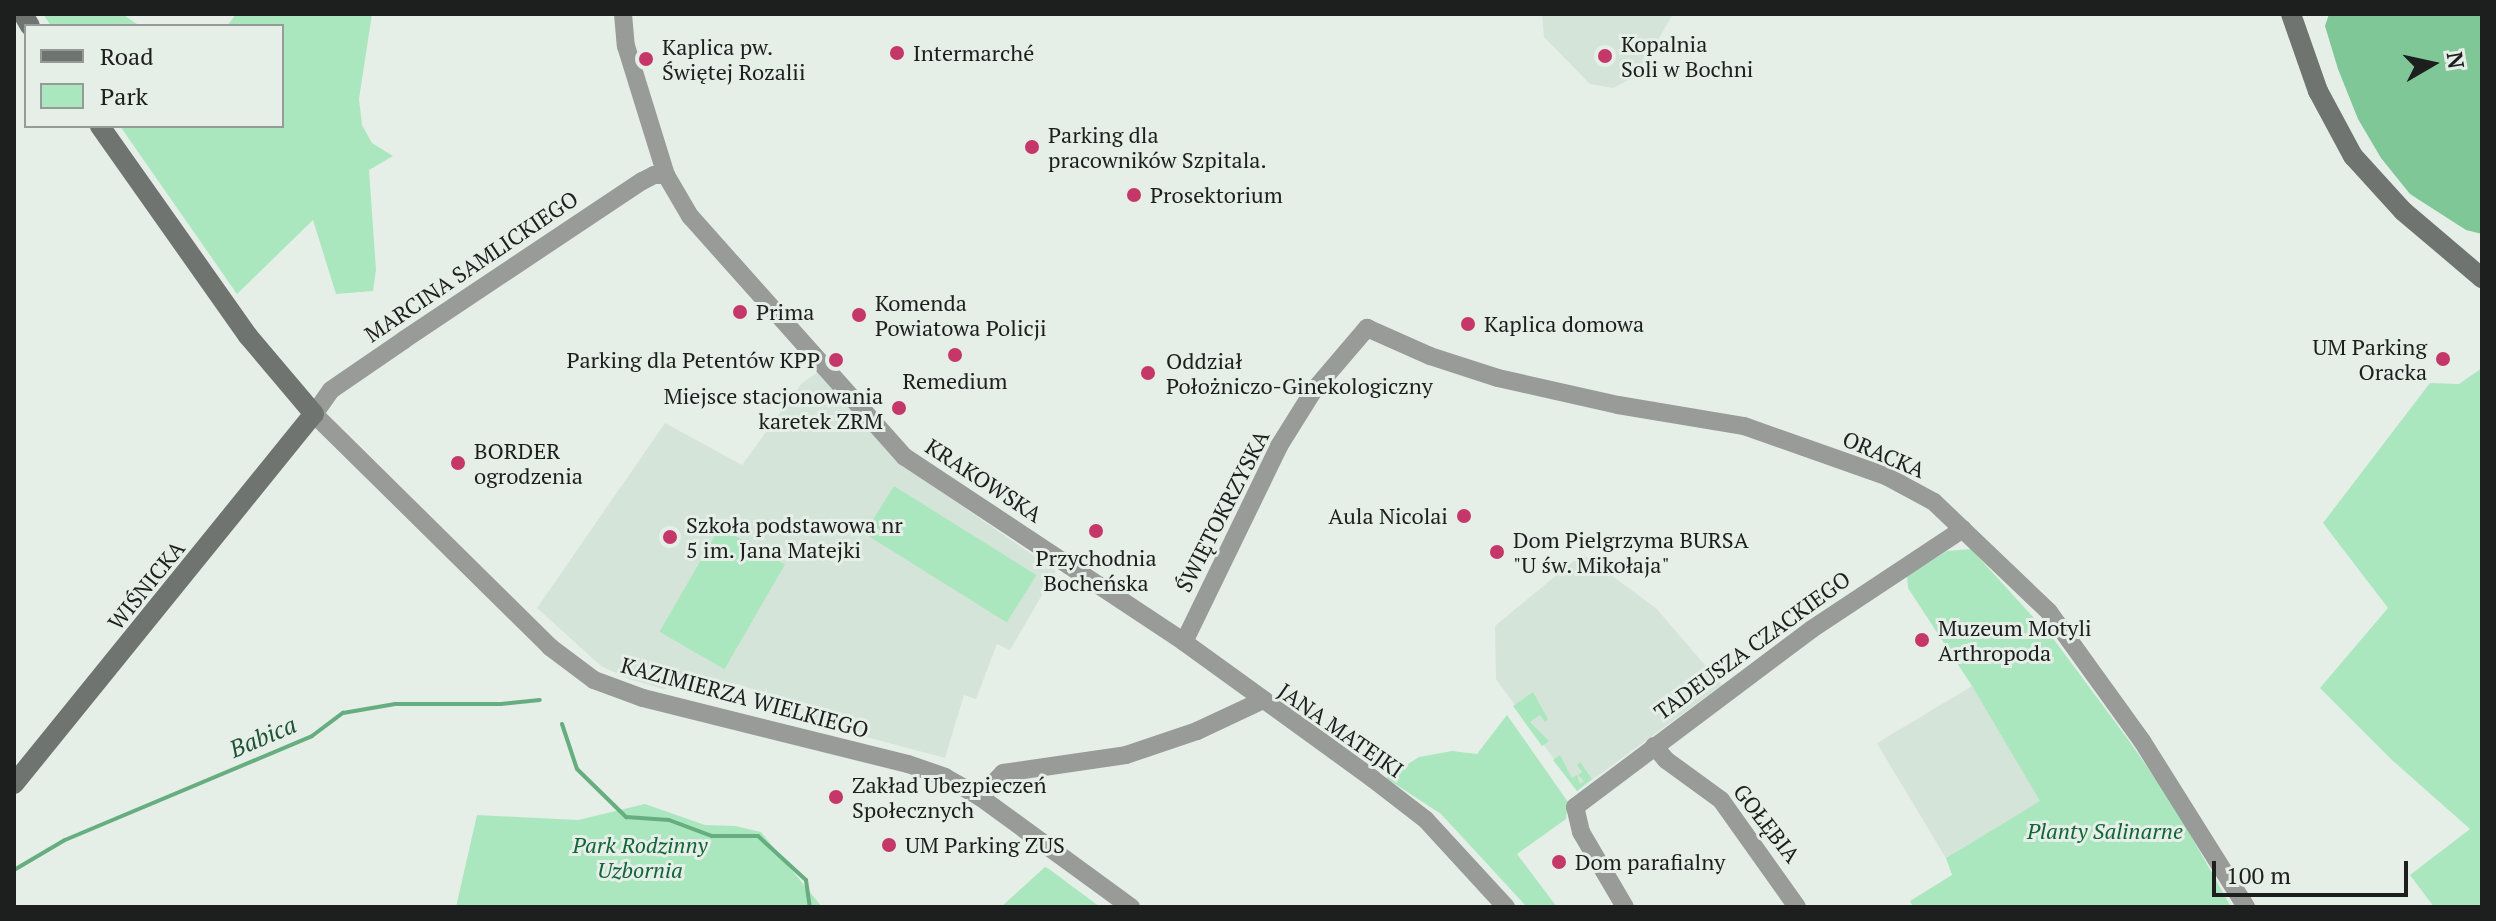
<!DOCTYPE html>
<html>
<head>
<meta charset="utf-8">
<style>
	body { margin:0 }
	#map { position:relative; width:2496px; height:921px; overflow:hidden; background:#e6eee8; font-family:"PT Serif",serif }
	div>[style] { position:absolute }
	.built>* { inset:0; background:#d5e4d9; transform-origin:0 0 }
	.green>* { inset:0; background:#abe7be; transform-origin:0 0 }
	.forest>* { inset:0; background:#7fc796 }
	.stream>* { height:4px; margin:-2px; padding:0 2px; transform-origin:2px; border-radius:2px; background:#66ae7f }
	.tertiary>* { height:18px; margin:-9px; padding:0 9px; transform-origin:9px; border-radius:9px; background:#989b98 }
	.secondary>* { height:20px; margin:-10px; padding:0 10px; transform-origin:10px; border-radius:10px; background:#707471 }
	.dots>* { width:22px; height:22px; translate:-50% -50%; box-sizing:border-box; border:4px solid #e6eee8; border-radius:50% }
	span { translate:-50% -50%; white-space:nowrap; text-align:center; line-height:1.15; -webkit-text-stroke:6px #e6eee8; paint-order:stroke }
	.poi-label { font-size:22px; color:#1c1f1d }
	.left { translate:0 -50%; text-align:left }
	.right { translate:-100% -50%; text-align:right }
	.street-label { font-size:22px; color:#1c1f1d }
	.park-label { font-size:22px; color:#126539; font-style:italic }
	.water-label { font-size:24px; color:#1d5232; font-style:italic }
	.frame { position:absolute; inset:0; border:16px solid #1c1f1d; pointer-events:none }
	.legend { position:absolute; left:24px; top:24px; width:260px; height:104px; box-sizing:border-box; background:#e6eee8; border:2px solid #959b97; margin:0; padding:10px 14px; list-style:none; font-size:24px; color:#1c1f1d }
	.legend li { display:flex; align-items:center; gap:16px; height:40px }
	.legend b { width:40px; border:2px solid #959b97 }
	.north { position:absolute; left:2392px; top:24px; width:80px; height:80px; -webkit-text-stroke:6px #e6eee8; paint-order:stroke; rotate:81deg; font-size:22px; font-weight:700; line-height:32px; text-align:center; color:#1c1f1d }
	.north::after { content:''; display:block; margin:auto; width:28px; height:36px; background:#1c1f1d; clip-path:polygon(50% 0,100% 100%,50% 72%,0 100%) }
	.scale { position:absolute; left:2212px; top:861px; width:196px; height:36px; box-sizing:border-box; border:4px solid #1c1f1d; border-top:0; padding-left:10px; font-size:24px; line-height:28px; white-space:nowrap; color:#1c1f1d; -webkit-text-stroke:6px #e6eee8; paint-order:stroke }
</style>
</head>
<body>
<div id="map">
	<div class="built">
		<div style="clip-path:polygon(1542px 14px,1673px 14px,1637px 76px,1613px 88px,1590px 84px,1544px 37px)"></div>
		<div style="clip-path:polygon(818px 372px,924px 480px,1056px 571px,1010px 650px,997px 644px,976px 699px,964px 695px,945px 758px,821px 725px,789px 701px,737px 684px,692px 680px,664px 689px,629px 679px,601px 666px,537px 608px,665px 423px,742px 465px,801px 384px)"></div>
		<div style="clip-path:polygon(1582px 554px,1656px 608px,1722px 685px,1577px 791px,1496px 679px,1495px 626px)"></div>
		<div style="left:1972px;top:686px;width:134px;height:111px;rotate:59deg"></div>
	</div>
	<div class="green">
		<div style="clip-path:polygon(43px 14px,122px 14px,140px 26px,51px 26px)"></div>
		<div style="clip-path:polygon(236px 14px,372px 14px,359px 99px,362px 125px,372px 143px,393px 156px,369px 170px,376px 270px,373px 291px,336px 294px,313px 220px,237px 294px,120px 126px,282px 126px,282px 26px,227px 26px)"></div>
		<div style="clip-path:polygon(2482px 368px,2482px 907px,2434px 907px,2410px 875px,2470px 829px,2392px 760px,2320px 688px,2388px 608px,2323px 523px,2430px 383px,2459px 384px)"></div>
		<div style="left:894px;top:486px;width:168px;height:56px;rotate:32deg"></div>
		<div style="left:720px;top:527px;width:75px;height:121px;rotate:30deg"></div>
		<div style="clip-path:polygon(1971px 549px,2055px 641px,2127px 738px,2174px 805px,2231px 907px,1913px 907px,1910px 901px,1952px 875px,1946px 858px,2040px 801px,1972px 686px,1908px 588px,1907px 576px,1947px 551px)"></div>
		<div style="clip-path:polygon(1533px 692px,1548px 719px,1545px 722px,1540px 715px,1530px 722px,1549px 741px,1542px 746px,1513px 706px)"></div>
		<div style="clip-path:polygon(1507px 715px,1568px 802px,1566px 819px,1517px 854px,1557px 907px,1527px 907px,1441px 814px,1386px 778px,1419px 757px,1452px 751px,1477px 754px)"></div>
		<div style="clip-path:polygon(1560px 755px,1572px 778px,1577px 775px,1580px 784px,1584px 781px,1578px 775px,1582px 772px,1577px 765px,1580px 762px,1592px 779px,1577px 791px,1553px 760px)"></div>
		<div style="clip-path:polygon(645px 804px,705px 825px,735px 826px,761px 832px,822px 907px,456px 907px,477px 815px,578px 820px)"></div>
		<div style="clip-path:polygon(1045px 867px,1049px 869px,1100px 907px,1001px 907px)"></div>
	</div>
	<div class="forest">
		<div style="clip-path:polygon(2329px 14px,2482px 14px,2482px 234px,2466px 230px,2410px 194px,2381px 158px,2358px 119px,2338px 69px,2325px 26px)"></div>
	</div>
	<div class="stream">
		<div style="left:562px;top:724px;width:47px;rotate:71.6deg"></div>
		<div style="left:577px;top:769px;width:69px;rotate:44.4deg"></div>
		<div style="left:626px;top:817px;width:43px;rotate:4deg"></div>
		<div style="left:669px;top:820px;width:46px;rotate:20.4deg"></div>
		<div style="left:712px;top:836px;width:46px"></div>
		<div style="left:758px;top:836px;width:65px;rotate:42.5deg"></div>
		<div style="left:806px;top:880px;width:27px;rotate:82deg"></div>
		<div style="left:14px;top:870px;width:59px;rotate:-30.5deg"></div>
		<div style="left:65px;top:840px;width:268px;rotate:-22.8deg"></div>
		<div style="left:312px;top:736px;width:39px;rotate:-37deg"></div>
		<div style="left:343px;top:713px;width:53px;rotate:-9.8deg"></div>
		<div style="left:395px;top:704px;width:106px"></div>
		<div style="left:501px;top:704px;width:39px;rotate:-6deg"></div>
	</div>
	<div class="tertiary">
		<div style="left:623px;top:14px;width:32px;rotate:85deg"></div>
		<div style="left:626px;top:46px;width:135px;rotate:72.8deg"></div>
		<div style="left:666px;top:175px;width:48px;rotate:59.7deg"></div>
		<div style="left:690px;top:216px;width:323px;rotate:48.3deg"></div>
		<div style="left:905px;top:457px;width:335px;rotate:33.5deg"></div>
		<div style="left:1184px;top:642px;width:233px;rotate:35.9deg"></div>
		<div style="left:1373px;top:779px;width:67px;rotate:37.7deg"></div>
		<div style="left:1426px;top:820px;width:118px;rotate:47.4deg"></div>
		<div style="left:666px;top:175px;width:12px;rotate:180deg"></div>
		<div style="left:654px;top:175px;width:13px;rotate:153deg"></div>
		<div style="left:642px;top:181px;width:286px;rotate:146.3deg"></div>
		<div style="left:404px;top:340px;width:88px;rotate:145.6deg"></div>
		<div style="left:331px;top:390px;width:29px;rotate:125deg"></div>
		<div style="left:314px;top:414px;width:332px;rotate:44.6deg"></div>
		<div style="left:550px;top:647px;width:55px;rotate:36.9deg"></div>
		<div style="left:594px;top:680px;width:52px;rotate:20.2deg"></div>
		<div style="left:643px;top:698px;width:273px;rotate:14deg"></div>
		<div style="left:908px;top:764px;width:39px;rotate:19deg"></div>
		<div style="left:945px;top:777px;width:40px;rotate:29.7deg"></div>
		<div style="left:980px;top:797px;width:187px;rotate:36.1deg"></div>
		<div style="left:1184px;top:642px;width:218px;rotate:-64.1deg"></div>
		<div style="left:1279px;top:446px;width:66px;rotate:-58deg"></div>
		<div style="left:1314px;top:390px;width:82px;rotate:-49.5deg"></div>
		<div style="left:1367px;top:328px;width:69px;rotate:24deg"></div>
		<div style="left:1430px;top:356px;width:71px;rotate:17.9deg"></div>
		<div style="left:1498px;top:378px;width:123px;rotate:12.7deg"></div>
		<div style="left:1618px;top:405px;width:128px;rotate:9.5deg"></div>
		<div style="left:1744px;top:426px;width:151px;rotate:19.4deg"></div>
		<div style="left:1886px;top:476px;width:55px;rotate:28.4deg"></div>
		<div style="left:1934px;top:502px;width:159px;rotate:43.7deg"></div>
		<div style="left:2049px;top:612px;width:159px;rotate:54.2deg"></div>
		<div style="left:2142px;top:741px;width:196px;rotate:57.9deg"></div>
		<div style="left:1654px;top:746px;width:18px;rotate:49deg"></div>
		<div style="left:1666px;top:760px;width:68px;rotate:36deg"></div>
		<div style="left:1721px;top:800px;width:131px;rotate:54.6deg"></div>
		<div style="left:980px;top:797px;width:33px;rotate:-46deg"></div>
		<div style="left:1003px;top:773px;width:124px;rotate:-8.3deg"></div>
		<div style="left:1126px;top:755px;width:75px;rotate:-18.7deg"></div>
		<div style="left:1197px;top:731px;width:71px;rotate:-25.1deg"></div>
		<div style="left:1625px;top:907px;width:87px;rotate:-120.4deg"></div>
		<div style="left:1581px;top:832px;width:26px;rotate:-103deg"></div>
		<div style="left:1575px;top:807px;width:296px;rotate:-36.9deg"></div>
		<div style="left:1812px;top:629px;width:181px;rotate:-33.5deg"></div>
	</div>
	<div class="secondary">
		<div style="left:23px;top:14px;width:14px;rotate:60deg"></div>
		<div style="left:2291px;top:14px;width:82px;rotate:70.7deg"></div>
		<div style="left:2318px;top:91px;width:74px;rotate:61.7deg"></div>
		<div style="left:2353px;top:156px;width:74px;rotate:47.7deg"></div>
		<div style="left:2403px;top:211px;width:104px;rotate:40.3deg"></div>
		<div style="left:14px;top:784px;width:476px;rotate:-51deg"></div>
		<div style="left:314px;top:414px;width:102px;rotate:-130.2deg"></div>
		<div style="left:248px;top:336px;width:257px;rotate:-125.2deg"></div>
	</div>
	<div class="dots">
		<div style="left:897px;top:53px;background:#c43768"></div>
		<div style="left:1605px;top:56px;background:#c43768"></div>
		<div style="left:646px;top:59px;background:#c43768"></div>
		<div style="left:1032px;top:147px;background:#c43768"></div>
		<div style="left:1134px;top:195px;background:#c43768"></div>
		<div style="left:740px;top:312px;background:#c43768"></div>
		<div style="left:859px;top:315px;background:#c43768"></div>
		<div style="left:1468px;top:324px;background:#c43768"></div>
		<div style="left:955px;top:355px;background:#c43768"></div>
		<div style="left:2443px;top:359px;background:#c43768"></div>
		<div style="left:836px;top:360px;background:#c43768"></div>
		<div style="left:1148px;top:373px;background:#c43768"></div>
		<div style="left:899px;top:408px;background:#c43768"></div>
		<div style="left:458px;top:463px;background:#c43768"></div>
		<div style="left:1464px;top:516px;background:#c43768"></div>
		<div style="left:1096px;top:531px;background:#c43768"></div>
		<div style="left:670px;top:537px;background:#c43768"></div>
		<div style="left:1497px;top:552px;background:#c43768"></div>
		<div style="left:1922px;top:640px;background:#c43768"></div>
		<div style="left:836px;top:797px;background:#c43768"></div>
		<div style="left:889px;top:845px;background:#c43768"></div>
		<div style="left:1559px;top:862px;background:#c43768"></div>
	</div>
	<div class="poi-label">
		<span class="left" style="left:1621px;top:56px">Kopalnia<br>Soli w Bochni</span>
		<span class="left" style="left:662px;top:59px">Kaplica pw.<br>Świętej Rozalii</span>
		<span class="left" style="left:913px;top:53px">Intermarché</span>
		<span class="left" style="left:1048px;top:147px">Parking dla<br>pracowników Szpitala.</span>
		<span class="left" style="left:1150px;top:195px">Prosektorium</span>
		<span class="left" style="left:875px;top:315px">Komenda<br>Powiatowa Policji</span>
		<span class="left" style="left:756px;top:312px">Prima</span>
		<span class="left" style="left:1484px;top:324px">Kaplica domowa</span>
		<span class="right" style="left:2427px;top:359px">UM Parking<br>Oracka</span>
		<span class="right" style="left:820px;top:360px">Parking dla Petentów KPP</span>
		<span class="left" style="left:1166px;top:373px">Oddział<br>Położniczo-Ginekologiczny</span>
		<span style="left:955px;top:381px">Remedium</span>
		<span class="right" style="left:883px;top:408px">Miejsce stacjonowania<br>karetek ZRM</span>
		<span class="left" style="left:474px;top:463px">BORDER<br>ogrodzenia</span>
		<span class="right" style="left:1448px;top:516px">Aula Nicolai</span>
		<span class="left" style="left:686px;top:537px">Szkoła podstawowa nr<br>5 im. Jana Matejki</span>
		<span class="left" style="left:1513px;top:552px">Dom Pielgrzyma BURSA<br>"U św. Mikołaja"</span>
		<span style="left:1096px;top:570px">Przychodnia<br>Bocheńska</span>
		<span class="left" style="left:1938px;top:640px">Muzeum Motyli<br>Arthropoda</span>
		<span class="left" style="left:852px;top:797px">Zakład Ubezpieczeń<br>Społecznych</span>
		<span class="left" style="left:905px;top:845px">UM Parking ZUS</span>
		<span class="left" style="left:1575px;top:862px">Dom parafialny</span>
	</div>
	<div class="street-label">
		<span style="left:471px;top:266px;rotate:-34deg">MARCINA SAMLICKIEGO</span>
		<span style="left:1884px;top:454px;rotate:23deg">ORACKA</span>
		<span style="left:984px;top:480px;rotate:33deg">KRAKOWSKA</span>
		<span style="left:1222px;top:511px;rotate:-63deg">ŚWIĘTOKRZYSKA</span>
		<span style="left:146px;top:585px;rotate:-51deg">WIŚNICKA</span>
		<span style="left:1752px;top:645px;rotate:-36deg">TADEUSZA CZACKIEGO</span>
		<span style="left:745px;top:697px;rotate:15deg">KAZIMIERZA WIELKIEGO</span>
		<span style="left:1341px;top:730px;rotate:35deg">JANA MATEJKI</span>
		<span style="left:1767px;top:823px;rotate:52deg">GOŁĘBIA</span>
	</div>
	<div class="park-label">
		<span style="left:2105px;top:831px">Planty Salinarne</span>
		<span style="left:640px;top:857px">Park Rodzinny<br>Uzbornia</span>
	</div>
	<div class="water-label">
		<span style="left:263px;top:737px;rotate:-23deg">Babica</span>
	</div>
	<div class="frame"></div>
	<ul class="legend">
	<li><b style="height:10px;background:#707471"></b>Road</li>
	<li><b style="height:22px;background:#abe7be"></b>Park</li>
	</ul>
	<div class="north">N</div>
	<div class="scale">100 m</div>
</div>
</body>
</html>
